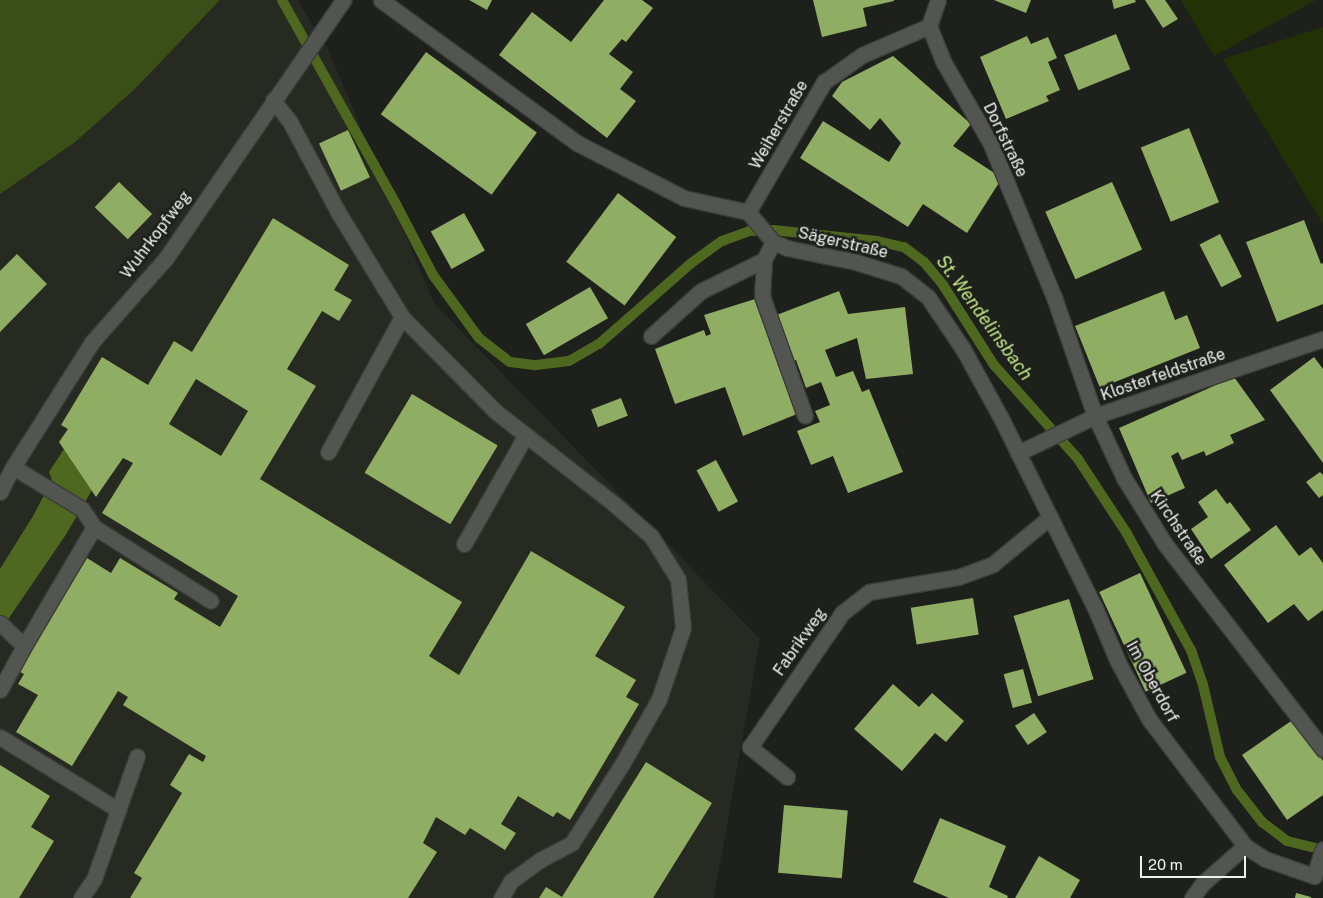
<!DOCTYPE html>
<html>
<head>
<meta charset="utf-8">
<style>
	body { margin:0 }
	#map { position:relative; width:1323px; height:898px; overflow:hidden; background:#1e201c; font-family:"Public Sans",sans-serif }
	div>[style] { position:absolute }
	.built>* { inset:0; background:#262a20 }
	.green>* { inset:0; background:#233206 }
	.forest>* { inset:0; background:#3a4e17 }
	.water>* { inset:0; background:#4f681f }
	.stream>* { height:10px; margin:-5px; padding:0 5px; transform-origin:5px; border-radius:5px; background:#4f681f }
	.building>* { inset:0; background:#90ad64; transform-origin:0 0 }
	.roads { filter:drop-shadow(1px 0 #3b3d3a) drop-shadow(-1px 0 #3b3d3a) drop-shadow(0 1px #3b3d3a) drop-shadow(0 -1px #3b3d3a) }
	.minor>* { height:15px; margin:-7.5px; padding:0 7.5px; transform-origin:7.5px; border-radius:7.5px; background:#535550 }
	span { translate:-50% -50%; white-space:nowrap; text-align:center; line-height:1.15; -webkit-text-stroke:5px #1e201c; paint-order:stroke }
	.street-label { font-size:16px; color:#f1f2ef }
	.water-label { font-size:18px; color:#c1e884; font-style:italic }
	.scale { position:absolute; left:1140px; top:856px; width:106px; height:22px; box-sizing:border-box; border:2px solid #f1f2ef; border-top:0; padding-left:6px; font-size:15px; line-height:18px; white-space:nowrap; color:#f1f2ef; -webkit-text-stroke:4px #1e201c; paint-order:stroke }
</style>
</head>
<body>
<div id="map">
	<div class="built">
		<div style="clip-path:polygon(220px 0,297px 0,328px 49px,434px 303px,760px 639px,714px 898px,0 898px,0 194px,136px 88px)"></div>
	</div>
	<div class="green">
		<div style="clip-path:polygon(1181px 0,1316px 0,1214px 56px)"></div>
		<div style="clip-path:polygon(1323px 27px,1323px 224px,1223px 59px)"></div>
	</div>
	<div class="forest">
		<div style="clip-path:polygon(0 0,220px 0,136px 88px,74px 143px,0 194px)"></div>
	</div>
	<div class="water">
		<div style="clip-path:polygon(64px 449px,92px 490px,65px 536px,0 631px,0 569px,33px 516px,52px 480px,49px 472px)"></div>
	</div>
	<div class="stream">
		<div style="left:282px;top:0;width:236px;rotate:60.8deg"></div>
		<div style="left:397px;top:206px;width:78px;rotate:62.4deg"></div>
		<div style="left:433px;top:275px;width:78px;rotate:53.9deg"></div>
		<div style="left:479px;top:338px;width:39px;rotate:38deg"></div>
		<div style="left:510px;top:362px;width:26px;rotate:7deg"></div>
		<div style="left:536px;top:365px;width:33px;rotate:-7deg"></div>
		<div style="left:569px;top:361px;width:34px;rotate:-30deg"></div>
		<div style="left:599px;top:344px;width:121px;rotate:-41.3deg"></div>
		<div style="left:690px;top:264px;width:39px;rotate:-36deg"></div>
		<div style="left:722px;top:241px;width:29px;rotate:-20deg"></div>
		<div style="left:749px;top:231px;width:24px;rotate:-2deg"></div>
		<div style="left:773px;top:230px;width:105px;rotate:6deg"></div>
		<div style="left:877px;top:241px;width:28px;rotate:13deg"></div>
		<div style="left:904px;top:247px;width:25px;rotate:37deg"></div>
		<div style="left:924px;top:262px;width:30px;rotate:50deg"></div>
		<div style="left:943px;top:285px;width:95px;rotate:57.5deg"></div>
		<div style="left:994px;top:365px;width:126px;rotate:48.2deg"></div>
		<div style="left:1078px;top:459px;width:87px;rotate:56.7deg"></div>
		<div style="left:1126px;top:532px;width:135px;rotate:61.2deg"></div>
		<div style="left:1191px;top:650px;width:37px;rotate:71deg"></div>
		<div style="left:1203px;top:685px;width:74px;rotate:76.7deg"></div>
		<div style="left:1220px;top:757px;width:37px;rotate:63deg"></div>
		<div style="left:1237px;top:790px;width:41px;rotate:52deg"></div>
		<div style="left:1262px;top:822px;width:31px;rotate:37deg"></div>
		<div style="left:1287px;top:841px;width:37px;rotate:14deg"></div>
	</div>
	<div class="building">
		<div style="clip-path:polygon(469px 0,492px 0,487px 10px)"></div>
		<div style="clip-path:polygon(604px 0,642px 0,653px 8px,626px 42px,622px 39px,609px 54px,633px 72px,620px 89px,636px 101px,607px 138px,499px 55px,532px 12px,571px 42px)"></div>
		<div style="clip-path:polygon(813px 0,894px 0,894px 1px,863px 8px,867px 26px,822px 37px)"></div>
		<div style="clip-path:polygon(994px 0,1031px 0,1026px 13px)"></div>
		<div style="clip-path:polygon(1112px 0,1135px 0,1136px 2px,1114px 9px)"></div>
		<div style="clip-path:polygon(1145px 0,1165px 0,1178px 19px,1163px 28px)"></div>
		<div style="left:1116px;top:34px;width:38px;height:56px;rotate:68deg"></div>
		<div style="clip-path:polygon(1027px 36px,1031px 44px,1048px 37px,1057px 58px,1048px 62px,1060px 90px,1046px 96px,1049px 101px,1006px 119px,980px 57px)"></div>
		<div style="left:426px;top:52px;width:137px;height:77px;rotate:36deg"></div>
		<div style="clip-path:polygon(893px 56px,971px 124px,953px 146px,1002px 178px,967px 233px,923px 204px,908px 227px,800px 158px,823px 121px,889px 162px,901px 143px,880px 118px,870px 130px,832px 96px,842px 82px)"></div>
		<div style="left:1189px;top:128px;width:80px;height:52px;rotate:68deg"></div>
		<div style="left:348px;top:130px;width:52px;height:32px;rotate:65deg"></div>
		<div style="left:119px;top:182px;width:46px;height:35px;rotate:44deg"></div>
		<div style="left:1112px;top:182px;width:74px;height:73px;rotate:66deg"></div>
		<div style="left:618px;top:193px;width:73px;height:86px;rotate:37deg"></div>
		<div style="left:464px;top:213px;width:43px;height:38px;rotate:61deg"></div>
		<div style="clip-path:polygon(evenodd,273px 218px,349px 265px,334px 290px,352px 300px,339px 321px,322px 311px,287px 369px,316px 386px,260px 479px,462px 602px,429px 656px,459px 675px,531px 551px,625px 607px,595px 656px,636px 680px,626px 697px,639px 704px,570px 820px,557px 812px,553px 817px,518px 796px,501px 824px,516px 833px,505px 850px,470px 828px,465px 835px,436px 817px,423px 843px,437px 852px,408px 898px,130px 898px,142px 878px,134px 873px,182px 793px,170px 785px,189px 754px,203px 762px,206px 756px,123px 705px,128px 697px,118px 691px,72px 766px,16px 732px,38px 695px,18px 684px,24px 674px,18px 671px,87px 558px,111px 573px,120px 558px,178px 593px,174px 599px,220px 627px,238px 596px,102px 513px,133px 463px,123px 458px,96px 497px,59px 442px,68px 429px,61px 425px,102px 357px,148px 385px,174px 341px,192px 352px,273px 218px,196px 379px,248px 411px,221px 456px,169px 424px,196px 379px)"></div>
		<div style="clip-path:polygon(1304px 220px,1321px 264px,1323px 263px,1323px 304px,1277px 322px,1246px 242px)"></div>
		<div style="left:1220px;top:234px;width:48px;height:23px;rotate:63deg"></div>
		<div style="clip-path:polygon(17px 254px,47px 284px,0 332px,0 271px)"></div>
		<div style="left:590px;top:287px;width:36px;height:74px;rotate:60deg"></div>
		<div style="clip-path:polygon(839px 291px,848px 314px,905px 307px,913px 374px,866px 379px,857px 338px,825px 350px,836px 377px,853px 371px,862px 392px,869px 389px,903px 472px,848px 493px,833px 456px,811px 465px,797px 431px,820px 422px,815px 411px,830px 405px,821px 382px,806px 388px,796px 360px,792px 362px,774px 316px)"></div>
		<div style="clip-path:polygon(1164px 291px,1175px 320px,1187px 315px,1200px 348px,1100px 388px,1075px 326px)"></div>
		<div style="clip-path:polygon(755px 299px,797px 414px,743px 436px,725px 387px,675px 404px,655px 349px,704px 330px,706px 336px,711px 334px,704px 315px)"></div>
		<div style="clip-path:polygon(1314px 357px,1323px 369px,1323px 463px,1270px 390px)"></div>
		<div style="clip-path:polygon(1234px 377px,1265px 420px,1230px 435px,1234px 443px,1206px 456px,1204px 451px,1182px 460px,1178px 452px,1171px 456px,1185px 488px,1151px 503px,1119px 428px)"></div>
		<div style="left:412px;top:394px;width:100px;height:92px;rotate:31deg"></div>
		<div style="left:621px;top:398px;width:19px;height:32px;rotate:69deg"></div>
		<div style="left:716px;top:460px;width:47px;height:22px;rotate:62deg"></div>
		<div style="clip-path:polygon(1320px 472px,1323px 475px,1323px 495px,1319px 498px,1306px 482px)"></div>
		<div style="clip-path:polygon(1216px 489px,1227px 504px,1230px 502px,1251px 530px,1211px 559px,1191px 529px,1208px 517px,1198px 502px)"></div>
		<div style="clip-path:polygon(1276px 525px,1299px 556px,1311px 547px,1323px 563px,1323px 610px,1308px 621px,1294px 604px,1268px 623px,1224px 565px)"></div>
		<div style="left:1140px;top:573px;width:110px;height:45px;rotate:65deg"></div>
		<div style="left:973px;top:598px;width:37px;height:63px;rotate:81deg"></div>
		<div style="left:1069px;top:599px;width:84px;height:58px;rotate:73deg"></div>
		<div style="left:1023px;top:669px;width:35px;height:20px;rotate:75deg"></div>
		<div style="clip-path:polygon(893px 684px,919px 707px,932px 693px,964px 721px,946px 742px,935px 733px,902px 771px,854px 729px)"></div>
		<div style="left:1034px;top:713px;width:23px;height:23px;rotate:56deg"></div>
		<div style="clip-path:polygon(1294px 719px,1323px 761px,1323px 795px,1287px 820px,1242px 755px)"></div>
		<div style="clip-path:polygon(646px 762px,712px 803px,653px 898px,539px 898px,546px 887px,562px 897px)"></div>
		<div style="clip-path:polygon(0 765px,50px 796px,31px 827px,54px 841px,19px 898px,0 898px)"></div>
		<div style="left:784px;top:805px;width:64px;height:68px;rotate:5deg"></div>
		<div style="clip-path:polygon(940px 818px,1006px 846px,989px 887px,1008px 896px,1007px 898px,949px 898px,913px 882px)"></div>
		<div style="clip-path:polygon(1039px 856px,1080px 880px,1070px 898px,1015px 898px)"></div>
		<div style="clip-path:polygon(1296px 893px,1311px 897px,1311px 898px,1295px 898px)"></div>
	</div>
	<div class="roads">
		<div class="minor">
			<div style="left:381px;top:0;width:243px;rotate:36.1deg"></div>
			<div style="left:577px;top:143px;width:120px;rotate:27.2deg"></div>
			<div style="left:684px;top:198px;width:66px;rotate:12.3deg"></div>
			<div style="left:748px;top:212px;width:39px;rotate:50deg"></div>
			<div style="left:773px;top:242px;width:15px;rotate:23deg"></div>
			<div style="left:787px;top:248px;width:70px;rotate:11.5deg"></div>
			<div style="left:856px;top:262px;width:47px;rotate:17.3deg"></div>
			<div style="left:901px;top:276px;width:34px;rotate:38deg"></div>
			<div style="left:928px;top:297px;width:63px;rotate:56.1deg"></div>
			<div style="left:963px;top:349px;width:81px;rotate:61.2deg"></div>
			<div style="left:1002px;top:420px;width:210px;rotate:63.7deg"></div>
			<div style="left:1095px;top:608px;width:59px;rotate:66.9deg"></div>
			<div style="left:1118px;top:662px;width:65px;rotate:61.5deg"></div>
			<div style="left:1149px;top:719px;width:159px;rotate:52.9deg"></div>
			<div style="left:1245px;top:846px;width:24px;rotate:33deg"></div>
			<div style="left:1265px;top:859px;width:52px;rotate:19.1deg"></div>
			<div style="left:1314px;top:876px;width:28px;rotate:-72deg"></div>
			<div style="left:938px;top:0;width:28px;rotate:109deg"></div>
			<div style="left:929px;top:26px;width:40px;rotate:68deg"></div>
			<div style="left:944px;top:63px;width:91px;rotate:59.8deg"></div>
			<div style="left:990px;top:142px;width:168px;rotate:67.6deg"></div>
			<div style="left:1054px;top:297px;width:126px;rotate:71deg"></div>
			<div style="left:1095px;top:416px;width:68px;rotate:64.9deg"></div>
			<div style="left:1124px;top:478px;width:78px;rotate:58.2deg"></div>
			<div style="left:1165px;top:544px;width:259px;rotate:52.4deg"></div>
			<div style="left:273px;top:100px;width:28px;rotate:52deg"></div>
			<div style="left:290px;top:122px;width:102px;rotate:61.9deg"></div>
			<div style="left:338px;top:212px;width:123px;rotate:58.6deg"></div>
			<div style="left:402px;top:317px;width:132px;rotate:45.3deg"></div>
			<div style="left:495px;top:411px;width:151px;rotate:38deg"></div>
			<div style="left:614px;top:504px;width:49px;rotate:40.9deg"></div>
			<div style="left:651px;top:536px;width:51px;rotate:57.9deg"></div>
			<div style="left:678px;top:579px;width:49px;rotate:84.2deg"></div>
			<div style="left:683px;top:628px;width:75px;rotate:108.7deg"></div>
			<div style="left:659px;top:699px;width:75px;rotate:119.6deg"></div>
			<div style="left:622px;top:764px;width:93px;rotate:122.3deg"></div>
			<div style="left:572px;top:843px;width:36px;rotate:152deg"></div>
			<div style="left:540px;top:860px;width:36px;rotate:144deg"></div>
			<div style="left:511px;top:881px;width:20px;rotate:120deg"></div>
			<div style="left:748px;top:212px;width:151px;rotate:-59.7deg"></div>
			<div style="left:824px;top:82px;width:47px;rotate:-35.4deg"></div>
			<div style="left:862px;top:55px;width:73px;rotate:-23.4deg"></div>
			<div style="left:773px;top:242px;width:20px;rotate:117deg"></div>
			<div style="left:764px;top:260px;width:36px;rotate:93deg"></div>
			<div style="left:762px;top:296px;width:127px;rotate:70.3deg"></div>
			<div style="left:651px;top:336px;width:67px;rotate:-42deg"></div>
			<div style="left:701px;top:291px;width:70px;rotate:-26.2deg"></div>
			<div style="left:328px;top:452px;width:154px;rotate:-61.3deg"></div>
			<div style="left:1018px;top:453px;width:85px;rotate:-25.7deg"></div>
			<div style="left:1095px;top:416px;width:241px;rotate:-18.7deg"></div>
			<div style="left:13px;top:467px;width:81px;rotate:31.3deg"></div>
			<div style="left:82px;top:509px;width:22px;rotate:56deg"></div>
			<div style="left:0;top:492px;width:28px;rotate:-63deg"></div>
			<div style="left:13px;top:467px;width:148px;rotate:-57.7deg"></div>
			<div style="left:92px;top:342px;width:112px;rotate:-48.6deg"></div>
			<div style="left:166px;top:258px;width:313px;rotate:-55.5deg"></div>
			<div style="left:464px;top:544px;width:125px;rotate:-60.4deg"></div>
			<div style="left:0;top:623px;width:33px;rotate:44deg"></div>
			<div style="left:24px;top:646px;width:50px;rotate:118.6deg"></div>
			<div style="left:24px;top:646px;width:138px;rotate:-59.5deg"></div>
			<div style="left:94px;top:527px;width:138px;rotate:32.3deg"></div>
			<div style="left:0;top:737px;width:139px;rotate:31.7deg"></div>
			<div style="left:787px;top:777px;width:48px;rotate:-141deg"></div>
			<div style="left:750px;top:747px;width:163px;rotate:-55.5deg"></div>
			<div style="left:842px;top:613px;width:34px;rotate:-38deg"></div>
			<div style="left:869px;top:592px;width:90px;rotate:-9.6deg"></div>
			<div style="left:958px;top:577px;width:37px;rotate:-20deg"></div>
			<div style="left:993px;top:564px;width:74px;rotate:-39.5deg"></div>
			<div style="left:81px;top:898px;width:23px;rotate:-56deg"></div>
			<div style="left:94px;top:879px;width:130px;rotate:-70.7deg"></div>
			<div style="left:1192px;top:898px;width:19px;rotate:-54deg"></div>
			<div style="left:1203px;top:883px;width:56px;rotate:-41.4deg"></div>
		</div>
	</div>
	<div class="street-label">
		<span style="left:779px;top:125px;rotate:-60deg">Weiherstraße</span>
		<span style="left:1005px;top:140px;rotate:64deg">Dorfstraße</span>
		<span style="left:156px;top:235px;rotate:-53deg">Wuhrkopfweg</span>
		<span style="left:843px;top:243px;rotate:13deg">Sägerstraße</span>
		<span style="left:1163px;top:375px;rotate:-19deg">Klosterfeldstraße</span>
		<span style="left:1178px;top:528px;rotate:56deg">Kirchstraße</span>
		<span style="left:800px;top:642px;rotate:-55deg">Fabrikweg</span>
		<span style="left:1152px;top:682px;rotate:61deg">Im Oberdorf</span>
	</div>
	<div class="water-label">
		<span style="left:984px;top:318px;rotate:54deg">St. Wendelinsbach</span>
	</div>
	<div class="scale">20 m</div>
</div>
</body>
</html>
